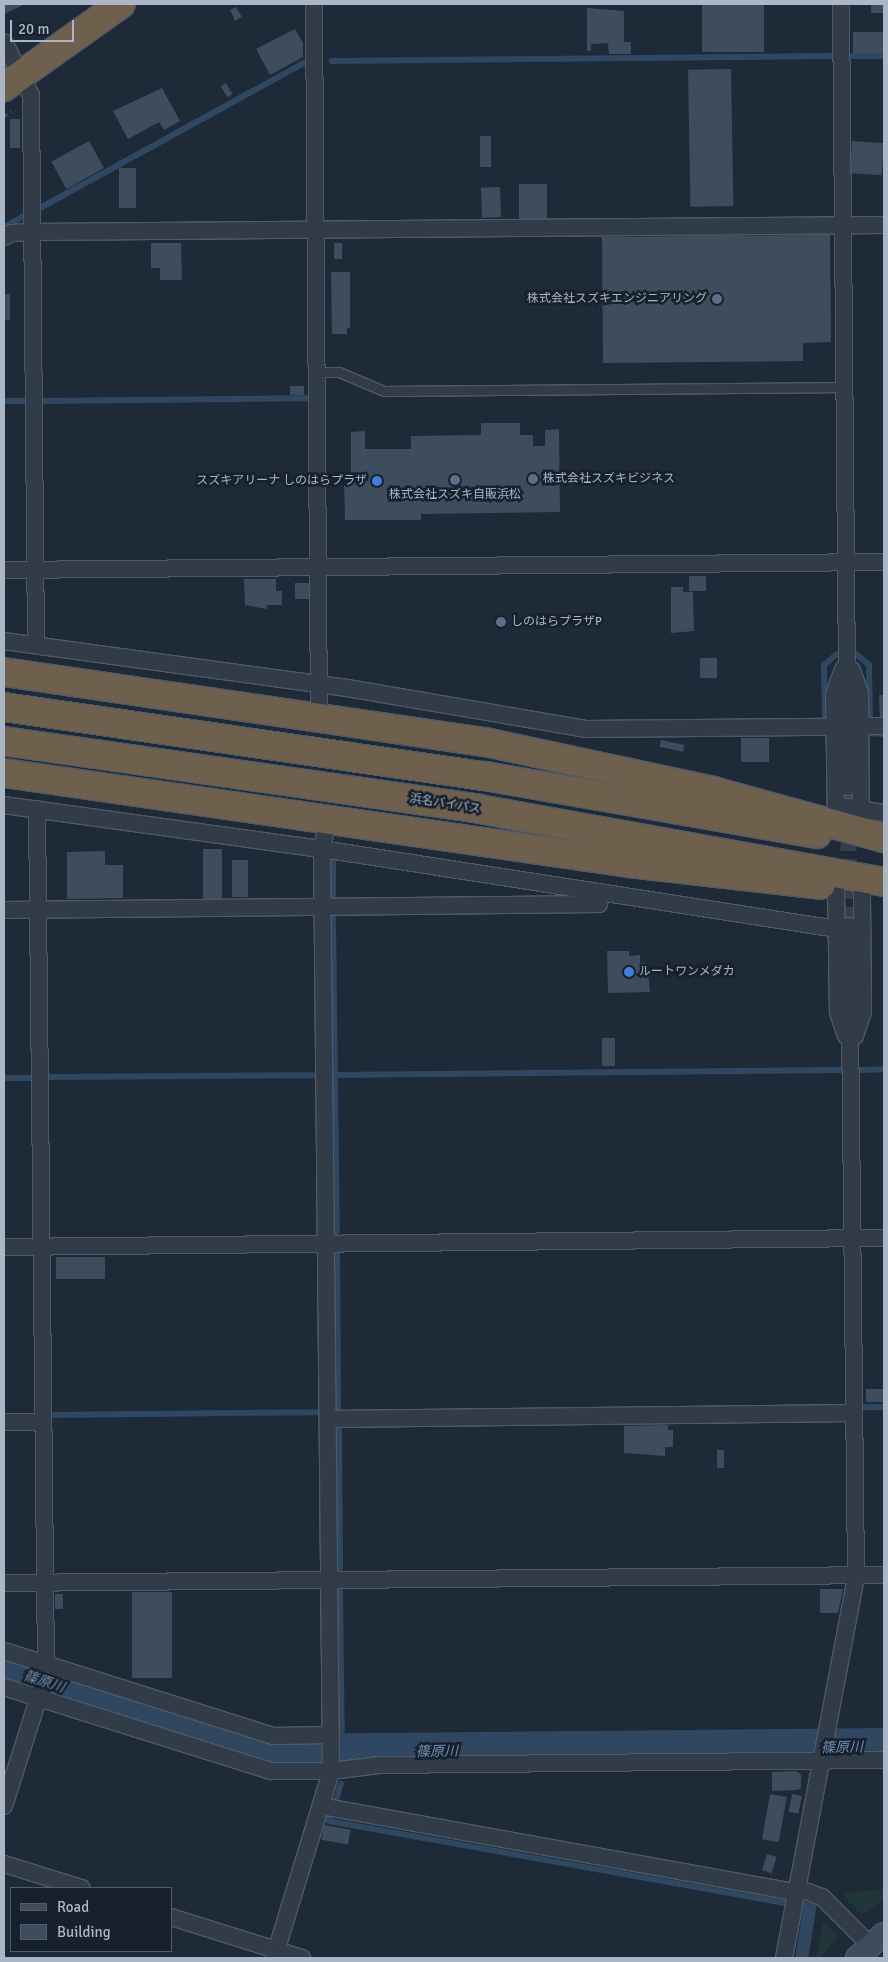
<!DOCTYPE html>
<html>
<head>
<meta charset="utf-8">
<style>
	body { margin:0 }
	#map { position:relative; width:888px; height:1962px; overflow:hidden; background:#1e2a38; font-family:Signika,"Noto Sans JP",sans-serif }
	div>[style] { position:absolute }
	.green>* { inset:0; background:#203739 }
	.water>* { inset:0; background:#2f4761; transform-origin:0 0 }
	.stream>* { height:6px; margin:-3px; padding:0 3px; transform-origin:3px; border-radius:3px; background:#2f4761 }
	.river>* { height:38px; margin:-19px; padding:0 19px; transform-origin:19px; border-radius:19px; background:#2f4761 }
	.building>* { inset:0; background:#3e4d5d; transform-origin:0 0 }
	.street-tunnel>* { height:16px; margin-top:-8px; transform-origin:0; background:repeating-linear-gradient(90deg,#333f4d 0 16px,transparent 0 24px) }
	.path>* { height:3px; margin-top:-1.5px; transform-origin:0; background:repeating-linear-gradient(90deg,#3a5353 0 4px,transparent 0 8px) }
	.roads { filter:drop-shadow(1px 0 #4f5a67) drop-shadow(-1px 0 #4f5a67) drop-shadow(0 1px #4f5a67) drop-shadow(0 -1px #4f5a67) }
	.lane>* { height:9px; margin:-4.5px; padding:0 4.5px; transform-origin:4.5px; border-radius:4.5px; background:#313c48 }
	.street>* { height:16px; margin:-8px; padding:0 8px; transform-origin:8px; border-radius:8px; background:#313c48 }
	.secondary>* { height:22px; margin:-11px; padding:0 11px; transform-origin:11px; border-radius:11px; background:#3f4b5c }
	.highway>* { height:28px; margin:-14px; padding:0 14px; transform-origin:14px; border-radius:14px; background:#6f604e }
	.dots>* { width:14px; height:14px; translate:-50% -50%; box-sizing:border-box; border:2px solid #17212d; border-radius:50% }
	span { translate:-50% -50%; white-space:nowrap; text-align:center; line-height:1.15; -webkit-text-stroke:5px #17212d; paint-order:stroke }
	.poi-label { font-size:12px; color:#abb7c6 }
	.right { translate:-100% -50%; text-align:right }
	.left { translate:0 -50%; text-align:left }
	.street-label { font-size:12px; color:#abb7c6 }
	.water-label { font-size:14px; color:#718fb1; font-style:italic }
	.frame { position:absolute; inset:0; border:5px solid #abb7c6; pointer-events:none }
	.legend { position:absolute; left:10px; top:1887px; width:162px; height:65px; box-sizing:border-box; background:#17212d; border:1px solid #525d6a; margin:0; padding:6px 9px; list-style:none; font-size:15px; color:#abb7c6 }
	.legend li { display:flex; align-items:center; gap:10px; height:25px }
	.legend b { width:25px; border:1px solid #525d6a }
	.scale { position:absolute; left:10px; top:20px; width:64px; height:22px; box-sizing:border-box; border:2px solid #abb7c6; border-top:0; padding-left:6px; font-size:15px; line-height:18px; white-space:nowrap; color:#abb7c6; -webkit-text-stroke:4px #17212d; paint-order:stroke }
</style>
</head>
<body>
<div id="map">
	<div class="green">
		<div style="clip-path:polygon(884px 1889px,884px 1899px,862px 1915px,843px 1896px,846px 1893px)"></div>
		<div style="clip-path:polygon(823px 1922px,839px 1936px,820px 1958px,816px 1958px)"></div>
	</div>
	<div class="water">
		<div style="left:804px;top:1902px;width:13px;height:57px;rotate:9deg"></div>
	</div>
	<div class="stream">
		<div style="left:851px;top:56px;width:33px"></div>
		<div style="left:332px;top:61px;width:500px;rotate:-0.57deg"></div>
		<div style="left:40px;top:208px;width:303px;rotate:-28.8deg"></div>
		<div style="left:4px;top:227px;width:21px;rotate:-29deg"></div>
		<div style="left:4px;top:401px;width:20px"></div>
		<div style="left:43px;top:401px;width:265px;rotate:-0.6deg"></div>
		<div style="left:856px;top:654px;width:17px;rotate:40deg"></div>
		<div style="left:869px;top:665px;width:55px;rotate:89deg"></div>
		<div style="left:825px;top:717px;width:52px;rotate:-91.1deg"></div>
		<div style="left:824px;top:665px;width:17px;rotate:-40deg"></div>
		<div style="left:870px;top:733px;width:14px;rotate:4deg"></div>
		<div style="left:333px;top:862px;width:33px;rotate:90deg"></div>
		<div style="left:333px;top:918px;width:314px;rotate:89.3deg"></div>
		<div style="left:859px;top:1070px;width:25px;rotate:-2deg"></div>
		<div style="left:332px;top:1075px;width:511px;rotate:-0.56deg"></div>
		<div style="left:48px;top:1077px;width:265px;rotate:-0.4deg"></div>
		<div style="left:4px;top:1078px;width:28px"></div>
		<div style="left:337px;top:1254px;width:160px;rotate:89.6deg"></div>
		<div style="left:862px;top:1407px;width:22px"></div>
		<div style="left:51px;top:1415px;width:269px;rotate:-0.6deg"></div>
		<div style="left:339px;top:1428px;width:140px;rotate:89.6deg"></div>
		<div style="left:340px;top:1592px;width:172px;rotate:89.3deg"></div>
		<div style="left:336px;top:1800px;width:17px;rotate:-73deg"></div>
		<div style="left:330px;top:1818px;width:3px;rotate:108deg"></div>
		<div style="left:329px;top:1821px;width:463px;rotate:10.2deg"></div>
	</div>
	<div class="river">
		<div style="left:4px;top:1669px;width:280px;rotate:17.5deg"></div>
		<div style="left:271px;top:1753px;width:613px;rotate:-0.56deg"></div>
	</div>
	<div class="building">
		<div style="clip-path:polygon(4px 4px,25px 4px,4px 14px)"></div>
		<div style="left:702px;top:4px;width:62px;height:48px"></div>
		<div style="left:871px;top:4px;width:13px;height:9px"></div>
		<div style="clip-path:polygon(236px 7px,242px 17px,235px 21px,230px 10px)"></div>
		<div style="clip-path:polygon(587px 8px,624px 11px,624px 42px,631px 42px,631px 54px,609px 54px,608px 43px,591px 44px,591px 51px,587px 51px)"></div>
		<div style="clip-path:polygon(295px 29px,303px 43px,303px 57px,270px 75px,256px 49px)"></div>
		<div style="left:853px;top:32px;width:31px;height:21px"></div>
		<div style="left:731px;top:69px;width:137px;height:43px;rotate:89deg"></div>
		<div style="left:226px;top:83px;width:13px;height:6px;rotate:61deg"></div>
		<div style="clip-path:polygon(162px 88px,180px 121px,164px 130px,159px 122px,128px 139px,113px 111px)"></div>
		<div style="left:10px;top:119px;width:10px;height:29px"></div>
		<div style="left:480px;top:136px;width:11px;height:31px"></div>
		<div style="left:89px;top:141px;width:31px;height:43px;rotate:61deg"></div>
		<div style="left:852px;top:141px;width:32px;height:32px;rotate:4deg"></div>
		<div style="left:119px;top:168px;width:17px;height:40px"></div>
		<div style="left:547px;top:184px;width:36px;height:28px;rotate:90deg"></div>
		<div style="left:500px;top:187px;width:30px;height:19px;rotate:88deg"></div>
		<div style="clip-path:polygon(830px 235px,831px 342px,803px 343px,803px 361px,603px 363px,602px 237px)"></div>
		<div style="clip-path:polygon(151px 243px,181px 243px,182px 280px,160px 280px,160px 268px,151px 268px)"></div>
		<div style="left:334px;top:243px;width:8px;height:16px"></div>
		<div style="clip-path:polygon(331px 272px,350px 272px,350px 328px,347px 328px,347px 334px,332px 334px)"></div>
		<div style="left:4px;top:294px;width:6px;height:26px"></div>
		<div style="left:290px;top:386px;width:14px;height:9px"></div>
		<div style="clip-path:polygon(481px 423px,520px 423px,520px 435px,533px 435px,533px 446px,545px 446px,545px 430px,559px 429px,560px 512px,421px 514px,421px 520px,345px 520px,344px 479px,351px 479px,351px 432px,365px 431px,365px 449px,411px 449px,411px 436px,481px 435px)"></div>
		<div style="left:689px;top:576px;width:17px;height:15px"></div>
		<div style="clip-path:polygon(244px 579px,276px 579px,276px 591px,282px 591px,282px 605px,267px 605px,267px 609px,245px 605px)"></div>
		<div style="left:295px;top:583px;width:14px;height:16px"></div>
		<div style="clip-path:polygon(671px 587px,683px 587px,683px 592px,693px 592px,694px 631px,671px 633px)"></div>
		<div style="left:700px;top:658px;width:17px;height:20px"></div>
		<div style="clip-path:polygon(879px 695px,884px 695px,884px 720px,880px 720px)"></div>
		<div style="left:741px;top:738px;width:28px;height:24px"></div>
		<div style="left:661px;top:740px;width:24px;height:7px;rotate:12deg"></div>
		<div style="left:203px;top:849px;width:19px;height:51px"></div>
		<div style="clip-path:polygon(105px 851px,105px 865px,123px 865px,123px 898px,67px 899px,67px 852px)"></div>
		<div style="left:232px;top:860px;width:16px;height:37px"></div>
		<div style="clip-path:polygon(607px 951px,629px 951px,629px 956px,640px 955px,640px 963px,647px 963px,650px 992px,608px 993px)"></div>
		<div style="left:602px;top:1038px;width:13px;height:28px"></div>
		<div style="left:56px;top:1257px;width:49px;height:22px"></div>
		<div style="left:866px;top:1389px;width:18px;height:13px"></div>
		<div style="clip-path:polygon(668px 1425px,668px 1430px,673px 1430px,673px 1447px,665px 1447px,665px 1456px,624px 1453px,624px 1426px)"></div>
		<div style="left:717px;top:1450px;width:7px;height:18px"></div>
		<div style="clip-path:polygon(820px 1589px,843px 1589px,838px 1613px,820px 1613px)"></div>
		<div style="left:132px;top:1592px;width:40px;height:86px"></div>
		<div style="left:55px;top:1594px;width:8px;height:15px"></div>
		<div style="clip-path:polygon(797px 1771px,801px 1775px,801px 1788px,798px 1790px,772px 1791px,772px 1772px)"></div>
		<div style="left:770px;top:1794px;width:17px;height:46px;rotate:10deg"></div>
		<div style="left:792px;top:1794px;width:10px;height:18px;rotate:11deg"></div>
		<div style="left:324px;top:1825px;width:27px;height:15px;rotate:10deg"></div>
		<div style="left:767px;top:1854px;width:10px;height:17px;rotate:17deg"></div>
	</div>
	<div class="street-tunnel">
		<div style="left:848px;top:787px;width:139px;rotate:89.6deg"></div>
	</div>
	<div class="path">
		<div style="left:4px;top:116px;width:9px;rotate:-32deg"></div>
	</div>
	<div class="roads">
		<div class="lane">
			<div style="left:317px;top:372px;width:22px"></div>
			<div style="left:339px;top:372px;width:49px;rotate:22.9deg"></div>
			<div style="left:384px;top:391px;width:460px;rotate:-0.5deg"></div>
		</div>
		<div class="street">
			<div style="left:314px;top:4px;width:712px;rotate:89.6deg"></div>
			<div style="left:841px;top:4px;width:783px;rotate:89.49deg"></div>
			<div style="left:4px;top:42px;width:59px;rotate:63deg"></div>
			<div style="left:31px;top:95px;width:549px;rotate:89.48deg"></div>
			<div style="left:4px;top:237px;width:9px;rotate:-27deg"></div>
			<div style="left:12px;top:233px;width:20px;rotate:-3deg"></div>
			<div style="left:32px;top:232px;width:852px;rotate:-0.47deg"></div>
			<div style="left:4px;top:570px;width:880px;rotate:-0.52deg"></div>
			<div style="left:4px;top:641px;width:346px;rotate:7.8deg"></div>
			<div style="left:347px;top:688px;width:242px;rotate:9.7deg"></div>
			<div style="left:586px;top:729px;width:249px;rotate:-0.5deg"></div>
			<div style="left:852px;top:670px;width:24px;rotate:71deg"></div>
			<div style="left:860px;top:693px;width:137px;rotate:89.6deg"></div>
			<div style="left:860px;top:726px;width:24px"></div>
			<div style="left:4px;top:805px;width:321px;rotate:7.9deg"></div>
			<div style="left:322px;top:849px;width:521px;rotate:8.83deg"></div>
			<div style="left:836px;top:805px;width:49px;rotate:9.5deg"></div>
			<div style="left:37px;top:809px;width:855px;rotate:89.4deg"></div>
			<div style="left:836px;top:823px;width:129px;rotate:-90.9deg"></div>
			<div style="left:834px;top:694px;width:27px;rotate:-70deg"></div>
			<div style="left:836px;top:887px;width:125px;rotate:89.1deg"></div>
			<div style="left:838px;top:1012px;width:25px;rotate:72deg"></div>
			<div style="left:4px;top:910px;width:595px;rotate:-0.58deg"></div>
			<div style="left:599px;top:904px;width:12px;rotate:-81deg"></div>
			<div style="left:855px;top:1036px;width:25px;rotate:-72deg"></div>
			<div style="left:863px;top:1012px;width:123px;rotate:-90.5deg"></div>
			<div style="left:4px;top:1247px;width:880px;rotate:-0.59deg"></div>
			<div style="left:328px;top:1419px;width:526px;rotate:-0.65deg"></div>
			<div style="left:4px;top:1422px;width:39px"></div>
			<div style="left:4px;top:1583px;width:880px;rotate:-0.52deg"></div>
			<div style="left:4px;top:1651px;width:282px;rotate:17.5deg"></div>
			<div style="left:273px;top:1736px;width:58px;rotate:-1deg"></div>
			<div style="left:4px;top:1687px;width:280px;rotate:17.5deg"></div>
			<div style="left:271px;top:1771px;width:60px"></div>
			<div style="left:331px;top:1771px;width:48px;rotate:-7.1deg"></div>
			<div style="left:379px;top:1765px;width:505px;rotate:-0.57deg"></div>
			<div style="left:4px;top:1806px;width:148px;rotate:-72.3deg"></div>
			<div style="left:321px;top:1806px;width:483px;rotate:10.3deg"></div>
			<div style="left:4px;top:1864px;width:81px;rotate:17.3deg"></div>
			<div style="left:797px;top:1888px;width:27px;rotate:20deg"></div>
			<div style="left:822px;top:1897px;width:68px;rotate:45deg"></div>
			<div style="left:171px;top:1917px;width:137px;rotate:17.4deg"></div>
			<div style="left:274px;top:1958px;width:195px;rotate:-73deg"></div>
			<div style="left:331px;top:1771px;width:922px;rotate:-90.56deg"></div>
			<div style="left:322px;top:849px;width:32px;rotate:-79deg"></div>
			<div style="left:784px;top:1958px;width:389px;rotate:-79.3deg"></div>
			<div style="left:856px;top:1576px;width:650px;rotate:-90.62deg"></div>
		</div>
		<div class="secondary">
			<div style="left:857px;top:1958px;width:36px;rotate:-42deg"></div>
		</div>
		<div class="highway">
			<div style="left:4px;top:87px;width:143px;rotate:-35.4deg"></div>
			<div style="left:4px;top:672px;width:491px;rotate:8.3deg"></div>
			<div style="left:490px;top:743px;width:228px;rotate:12.1deg"></div>
			<div style="left:713px;top:791px;width:177px;rotate:15.4deg"></div>
			<div style="left:4px;top:707px;width:486px;rotate:8.2deg"></div>
			<div style="left:485px;top:776px;width:337px;rotate:9.9deg"></div>
			<div style="left:4px;top:741px;width:480px;rotate:8.1deg"></div>
			<div style="left:479px;top:809px;width:412px;rotate:10.2deg"></div>
			<div style="left:4px;top:773px;width:631px;rotate:8.19deg"></div>
			<div style="left:629px;top:863px;width:193px;rotate:6.5deg"></div>
		</div>
	</div>
	<div class="dots">
		<div style="left:717px;top:299px;background:#5c6f8a"></div>
		<div style="left:533px;top:479px;background:#5c6f8a"></div>
		<div style="left:455px;top:480px;background:#5c6f8a"></div>
		<div style="left:377px;top:481px;background:#3f7fe0"></div>
		<div style="left:501px;top:622px;background:#5c6f8a"></div>
		<div style="left:629px;top:972px;background:#3f7fe0"></div>
	</div>
	<div class="poi-label">
		<span class="right" style="left:707px;top:299px">株式会社スズキエンジニアリング</span>
		<span class="left" style="left:543px;top:479px">株式会社スズキビジネス</span>
		<span class="right" style="left:367px;top:481px">スズキアリーナ しのはらプラザ</span>
		<span style="left:455px;top:495px">株式会社スズキ自販浜松</span>
		<span class="left" style="left:511px;top:622px">しのはらプラザP</span>
		<span class="left" style="left:639px;top:972px">ルートワンメダカ</span>
	</div>
	<div class="street-label">
		<span style="left:445px;top:804px;rotate:9deg">浜名バイパス</span>
	</div>
	<div class="water-label">
		<span style="left:44px;top:1682px;rotate:18deg">篠原川</span>
		<span style="left:842px;top:1748px;rotate:-1deg">篠原川</span>
		<span style="left:437px;top:1752px;rotate:-1deg">篠原川</span>
	</div>
	<div class="frame"></div>
	<ul class="legend">
	<li><b style="height:6px;background:#3f4b5c"></b>Road</li>
	<li><b style="height:14px;background:#3e4d5d"></b>Building</li>
	</ul>
	<div class="scale">20 m</div>
</div>
</body>
</html>
